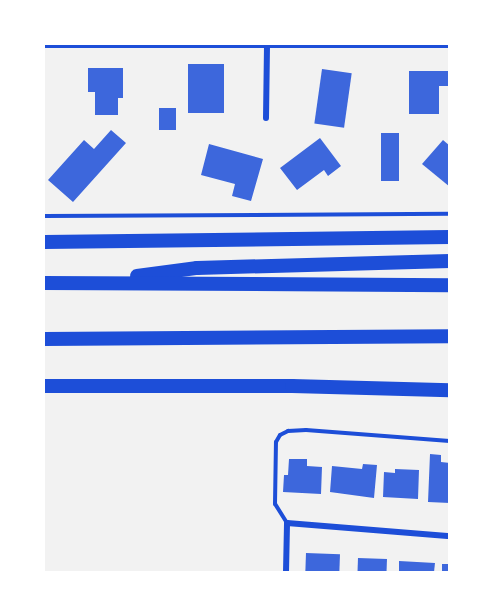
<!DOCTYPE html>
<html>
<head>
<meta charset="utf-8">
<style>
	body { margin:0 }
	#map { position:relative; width:493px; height:616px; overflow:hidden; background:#f2f2f2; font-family:Arial,sans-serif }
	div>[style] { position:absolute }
	.building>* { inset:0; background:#3d67dc; transform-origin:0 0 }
	.service>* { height:4px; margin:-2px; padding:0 2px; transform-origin:2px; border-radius:2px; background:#1d4ed8 }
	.minor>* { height:6px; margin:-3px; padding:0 3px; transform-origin:3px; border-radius:3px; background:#1d4ed8 }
	.motorway>* { height:14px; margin:-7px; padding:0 7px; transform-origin:7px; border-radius:7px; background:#1d4ed8 }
	span { translate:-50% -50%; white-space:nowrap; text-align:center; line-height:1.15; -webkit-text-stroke:6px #fff; paint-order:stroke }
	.frame { position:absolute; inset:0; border:45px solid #fff; pointer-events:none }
</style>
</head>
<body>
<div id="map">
	<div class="building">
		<div style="left:188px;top:64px;width:36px;height:49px"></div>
		<div style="clip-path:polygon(88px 68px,123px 68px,123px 98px,118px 98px,118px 115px,95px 115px,95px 92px,88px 92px)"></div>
		<div style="left:322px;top:69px;width:30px;height:55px;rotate:8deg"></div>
		<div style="clip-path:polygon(409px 71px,450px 71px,450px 86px,439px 86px,439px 114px,409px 114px)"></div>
		<div style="left:159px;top:108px;width:17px;height:22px"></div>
		<div style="clip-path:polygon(111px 130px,126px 143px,73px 202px,48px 180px,84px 140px,94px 149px)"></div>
		<div style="left:381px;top:133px;width:18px;height:48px"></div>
		<div style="clip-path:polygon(320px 138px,341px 166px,328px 176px,324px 170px,297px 190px,280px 168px)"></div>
		<div style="clip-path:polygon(443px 140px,450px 146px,450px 187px,422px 164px)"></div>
		<div style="clip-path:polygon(209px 144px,263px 159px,251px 201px,232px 196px,235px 184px,201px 175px)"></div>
		<div style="clip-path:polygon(430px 454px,441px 455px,441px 462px,450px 463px,450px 503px,428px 502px)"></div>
		<div style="clip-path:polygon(289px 459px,307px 459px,307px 466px,322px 467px,321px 494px,283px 492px,284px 475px,288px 475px)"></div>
		<div style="clip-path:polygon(363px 464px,377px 465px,374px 498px,330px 492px,332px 466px,362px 469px)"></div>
		<div style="clip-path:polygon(395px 469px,419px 470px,418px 499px,383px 497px,384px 472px,395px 473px)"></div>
		<div style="left:306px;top:553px;width:34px;height:19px;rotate:2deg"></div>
		<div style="left:358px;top:558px;width:29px;height:14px;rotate:2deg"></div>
		<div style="clip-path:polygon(399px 561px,435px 563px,434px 572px,399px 572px)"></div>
		<div style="left:442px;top:564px;width:8px;height:8px"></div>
	</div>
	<div class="service">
		<div style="left:44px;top:216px;width:406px;rotate:-0.3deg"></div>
		<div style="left:287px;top:523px;width:22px;rotate:-122deg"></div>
		<div style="left:275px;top:504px;width:62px;rotate:-89.1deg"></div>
		<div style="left:276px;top:442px;width:8px;rotate:-60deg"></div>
		<div style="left:280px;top:435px;width:9px;rotate:-27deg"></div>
		<div style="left:288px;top:431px;width:18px;rotate:-3deg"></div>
		<div style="left:306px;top:430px;width:144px;rotate:4.4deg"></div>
	</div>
	<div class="minor">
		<div style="left:44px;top:45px;width:406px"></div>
		<div style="left:266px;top:118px;width:74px;rotate:-89.2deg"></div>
		<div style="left:286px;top:572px;width:49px;rotate:-88.8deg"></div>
		<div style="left:287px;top:523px;width:164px;rotate:4.6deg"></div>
	</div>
	<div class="motorway">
		<div style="left:44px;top:242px;width:406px;rotate:-0.7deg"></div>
		<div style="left:137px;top:276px;width:61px;rotate:-7.6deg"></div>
		<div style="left:197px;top:268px;width:253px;rotate:-1.6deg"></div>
		<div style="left:44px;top:283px;width:406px;rotate:0.3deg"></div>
		<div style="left:44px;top:339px;width:406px;rotate:-0.4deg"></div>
		<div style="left:44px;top:386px;width:248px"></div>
		<div style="left:292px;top:386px;width:158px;rotate:1.5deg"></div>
	</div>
	<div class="frame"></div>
</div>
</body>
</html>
